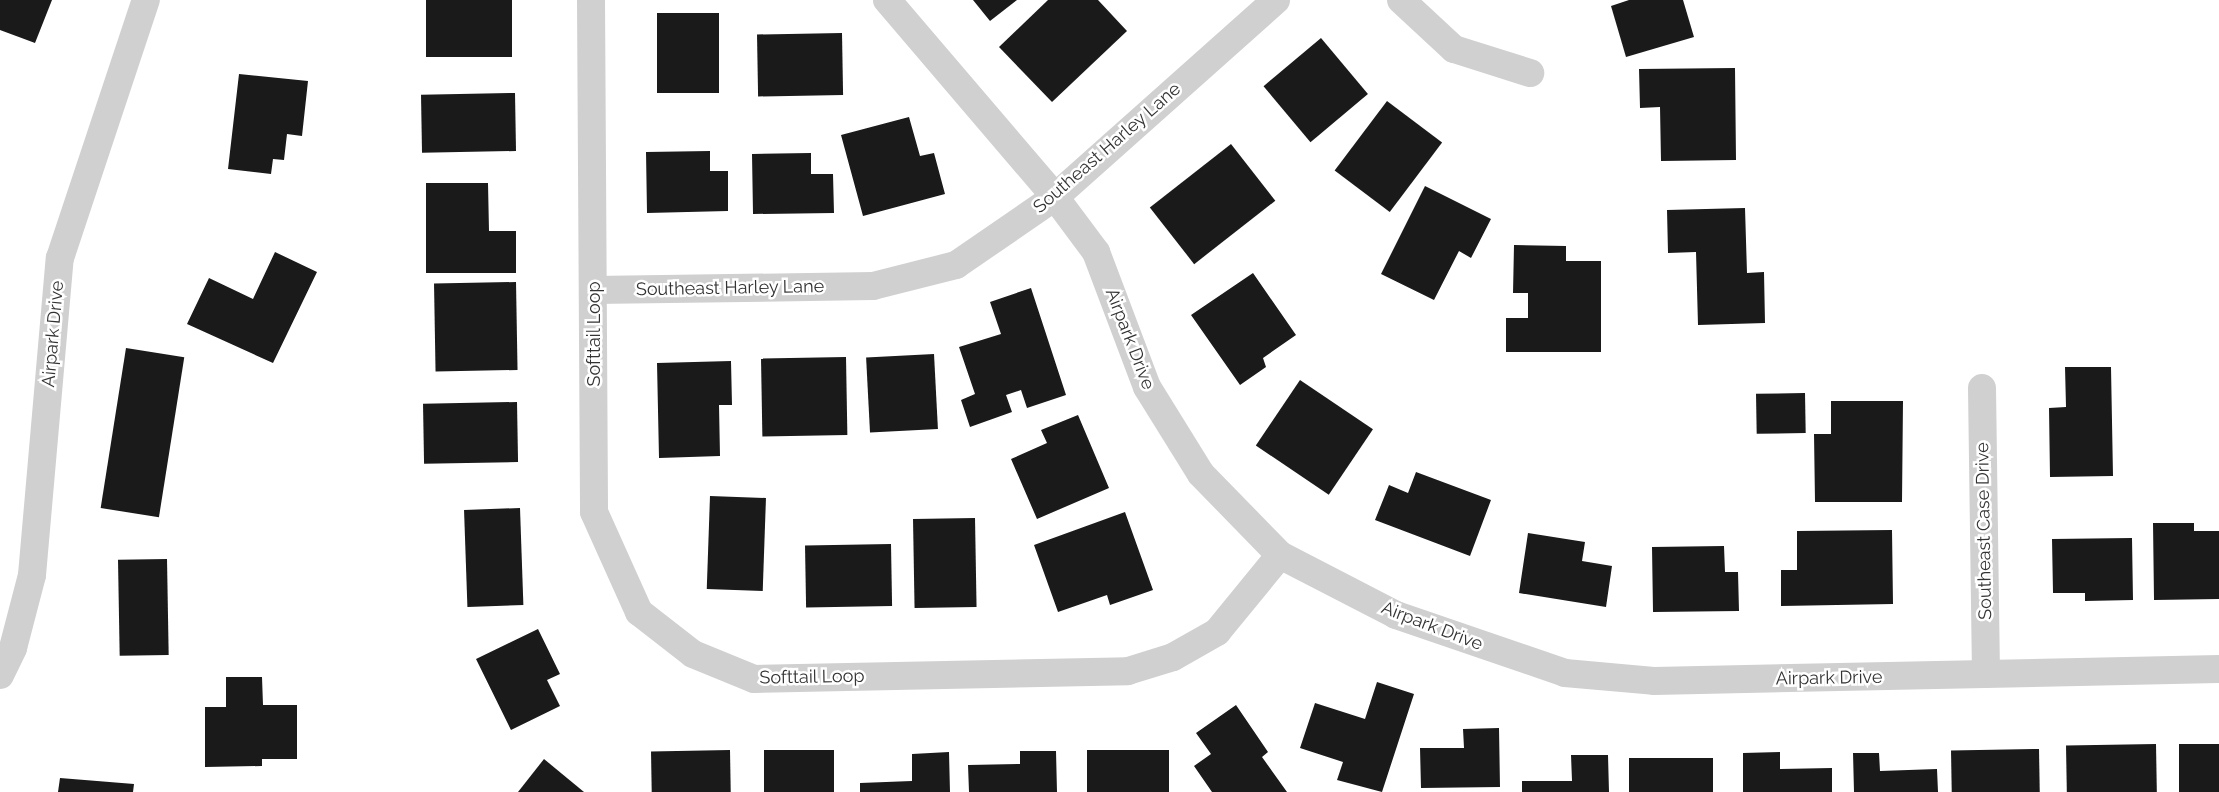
<!DOCTYPE html>
<html>
<head>
<meta charset="utf-8">
<style>
	body { margin:0 }
	#map { position:relative; width:2219px; height:792px; overflow:hidden; background:#fff; font-family:Raleway,sans-serif }
	div>[style] { position:absolute }
	.building>* { inset:0; background:#1a1a1a; transform-origin:0 0 }
	.street>* { height:28px; margin:-14px; padding:0 14px; transform-origin:14px; border-radius:14px; background:#d0d0d0 }
	span { translate:-50% -50%; white-space:nowrap; text-align:center; line-height:1.15; -webkit-text-stroke:5px #fff; paint-order:stroke }
	.street-label { font-size:18px; color:#333 }
</style>
</head>
<body>
<div id="map">
	<div class="building">
		<div style="clip-path:polygon(0 0,52px 0,35px 43px,0 30px)"></div>
		<div style="left:426px;top:0;width:86px;height:57px"></div>
		<div style="clip-path:polygon(973px 0,1017px 0,990px 21px)"></div>
		<div style="clip-path:polygon(1048px 0,1098px 0,1127px 31px,1052px 102px,999px 47px)"></div>
		<div style="clip-path:polygon(1629px 0,1683px 0,1694px 37px,1626px 57px,1611px 6px)"></div>
		<div style="left:657px;top:13px;width:62px;height:80px"></div>
		<div style="left:842px;top:33px;width:62px;height:85px;rotate:89deg"></div>
		<div style="left:1321px;top:38px;width:73px;height:75px;rotate:50deg"></div>
		<div style="clip-path:polygon(1735px 68px,1736px 160px,1661px 161px,1660px 107px,1640px 108px,1639px 69px)"></div>
		<div style="clip-path:polygon(239px 74px,308px 81px,302px 136px,287px 134px,284px 160px,273px 159px,271px 174px,228px 169px)"></div>
		<div style="left:515px;top:93px;width:58px;height:94px;rotate:89deg"></div>
		<div style="left:1387px;top:101px;width:69px;height:87px;rotate:37deg"></div>
		<div style="clip-path:polygon(909px 117px,920px 156px,934px 153px,945px 194px,863px 216px,841px 135px)"></div>
		<div style="left:1231px;top:144px;width:72px;height:103px;rotate:52deg"></div>
		<div style="clip-path:polygon(710px 151px,710px 171px,728px 171px,728px 211px,647px 213px,646px 152px)"></div>
		<div style="clip-path:polygon(811px 153px,811px 174px,833px 174px,834px 213px,753px 214px,752px 154px)"></div>
		<div style="clip-path:polygon(426px 183px,488px 183px,489px 231px,516px 231px,516px 273px,426px 273px)"></div>
		<div style="clip-path:polygon(1425px 186px,1491px 219px,1471px 258px,1459px 251px,1434px 300px,1381px 274px)"></div>
		<div style="clip-path:polygon(1745px 208px,1747px 273px,1764px 272px,1765px 323px,1698px 325px,1696px 252px,1668px 253px,1667px 210px)"></div>
		<div style="clip-path:polygon(1514px 245px,1566px 246px,1566px 261px,1601px 261px,1601px 352px,1506px 352px,1506px 318px,1528px 318px,1528px 293px,1513px 293px)"></div>
		<div style="clip-path:polygon(275px 252px,317px 272px,273px 363px,187px 324px,209px 278px,253px 299px)"></div>
		<div style="clip-path:polygon(1253px 273px,1296px 335px,1263px 358px,1266px 367px,1240px 385px,1191px 315px)"></div>
		<div style="left:516px;top:282px;width:88px;height:82px;rotate:89deg"></div>
		<div style="clip-path:polygon(1031px 288px,1066px 395px,1027px 408px,1021px 390px,1006px 395px,1012px 412px,970px 427px,961px 400px,975px 394px,959px 347px,1001px 334px,990px 302px)"></div>
		<div style="left:126px;top:348px;width:59px;height:162px;rotate:9deg"></div>
		<div style="left:934px;top:354px;width:75px;height:68px;rotate:87deg"></div>
		<div style="left:846px;top:357px;width:78px;height:85px;rotate:89deg"></div>
		<div style="clip-path:polygon(731px 361px,732px 405px,719px 405px,720px 456px,659px 458px,657px 363px)"></div>
		<div style="clip-path:polygon(2065px 367px,2111px 367px,2113px 476px,2050px 477px,2049px 408px,2066px 407px)"></div>
		<div style="left:1300px;top:380px;width:88px;height:79px;rotate:34deg"></div>
		<div style="left:1805px;top:393px;width:40px;height:49px;rotate:89deg"></div>
		<div style="clip-path:polygon(1831px 401px,1903px 401px,1902px 502px,1815px 502px,1814px 434px,1831px 434px)"></div>
		<div style="left:517px;top:402px;width:60px;height:94px;rotate:89deg"></div>
		<div style="clip-path:polygon(1078px 415px,1109px 488px,1037px 519px,1011px 459px,1047px 443px,1041px 430px)"></div>
		<div style="clip-path:polygon(1416px 472px,1491px 500px,1470px 556px,1375px 520px,1389px 485px,1408px 493px)"></div>
		<div style="left:710px;top:496px;width:56px;height:93px;rotate:2deg"></div>
		<div style="left:520px;top:508px;width:97px;height:56px;rotate:88deg"></div>
		<div style="clip-path:polygon(1125px 512px,1153px 590px,1110px 605px,1107px 595px,1058px 612px,1034px 545px)"></div>
		<div style="left:975px;top:518px;width:89px;height:62px;rotate:89deg"></div>
		<div style="clip-path:polygon(2153px 523px,2194px 523px,2194px 531px,2219px 531px,2219px 599px,2154px 600px)"></div>
		<div style="clip-path:polygon(1892px 530px,1893px 604px,1781px 606px,1781px 570px,1797px 570px,1797px 531px)"></div>
		<div style="clip-path:polygon(1528px 533px,1585px 542px,1582px 561px,1612px 566px,1606px 607px,1519px 593px)"></div>
		<div style="clip-path:polygon(2132px 538px,2133px 600px,2085px 601px,2085px 593px,2053px 593px,2052px 539px)"></div>
		<div style="left:891px;top:544px;width:62px;height:86px;rotate:89deg"></div>
		<div style="clip-path:polygon(1724px 546px,1725px 572px,1738px 572px,1739px 611px,1653px 612px,1652px 547px)"></div>
		<div style="left:167px;top:559px;width:96px;height:49px;rotate:89deg"></div>
		<div style="clip-path:polygon(538px 629px,560px 674px,547px 680px,560px 706px,511px 730px,476px 659px)"></div>
		<div style="clip-path:polygon(226px 677px,262px 677px,263px 705px,297px 705px,297px 759px,262px 759px,262px 766px,205px 767px,205px 707px,226px 707px)"></div>
		<div style="clip-path:polygon(1377px 682px,1414px 694px,1382px 792px,1337px 780px,1343px 762px,1300px 748px,1315px 703px,1365px 719px)"></div>
		<div style="clip-path:polygon(1236px 705px,1268px 752px,1262px 757px,1287px 792px,1212px 792px,1194px 766px,1211px 754px,1196px 733px)"></div>
		<div style="clip-path:polygon(1499px 728px,1500px 787px,1421px 788px,1420px 748px,1464px 748px,1463px 729px)"></div>
		<div style="left:2156px;top:744px;width:48px;height:90px;rotate:89deg"></div>
		<div style="left:2219px;top:744px;width:48px;height:40px;rotate:90deg"></div>
		<div style="left:2039px;top:749px;width:43px;height:88px;rotate:89deg"></div>
		<div style="left:730px;top:750px;width:42px;height:79px;rotate:89deg"></div>
		<div style="left:834px;top:750px;width:42px;height:70px;rotate:90deg"></div>
		<div style="left:1169px;top:750px;width:42px;height:82px;rotate:90deg"></div>
		<div style="clip-path:polygon(1020px 751px,1056px 751px,1057px 792px,969px 792px,968px 765px,1020px 764px)"></div>
		<div style="clip-path:polygon(949px 752px,950px 792px,860px 792px,860px 783px,912px 781px,912px 754px)"></div>
		<div style="clip-path:polygon(1780px 752px,1780px 769px,1832px 768px,1832px 792px,1743px 792px,1743px 753px)"></div>
		<div style="clip-path:polygon(1853px 753px,1879px 753px,1880px 771px,1937px 769px,1938px 792px,1854px 792px)"></div>
		<div style="clip-path:polygon(1571px 755px,1608px 755px,1609px 792px,1522px 792px,1522px 781px,1572px 781px)"></div>
		<div style="left:1713px;top:758px;width:34px;height:84px;rotate:90deg"></div>
		<div style="clip-path:polygon(544px 759px,584px 792px,518px 792px)"></div>
		<div style="clip-path:polygon(60px 778px,134px 784px,133px 792px,58px 792px)"></div>
	</div>
	<div class="street">
		<div style="left:591px;top:0;width:512px;rotate:89.66deg"></div>
		<div style="left:594px;top:512px;width:110px;rotate:65.8deg"></div>
		<div style="left:639px;top:612px;width:68px;rotate:37.9deg"></div>
		<div style="left:693px;top:654px;width:66px;rotate:22.3deg"></div>
		<div style="left:754px;top:679px;width:374px;rotate:-1.2deg"></div>
		<div style="left:1128px;top:671px;width:47px;rotate:-17.3deg"></div>
		<div style="left:1173px;top:657px;width:51px;rotate:-29.6deg"></div>
		<div style="left:1217px;top:632px;width:99px;rotate:-50.7deg"></div>
		<div style="left:887px;top:0;width:259px;rotate:49.5deg"></div>
		<div style="left:1055px;top:197px;width:69px;rotate:53.3deg"></div>
		<div style="left:1096px;top:252px;width:144px;rotate:69.3deg"></div>
		<div style="left:1147px;top:387px;width:102px;rotate:58.2deg"></div>
		<div style="left:1201px;top:474px;width:113px;rotate:45.7deg"></div>
		<div style="left:1280px;top:555px;width:131px;rotate:27.3deg"></div>
		<div style="left:1396px;top:615px;width:179px;rotate:18.9deg"></div>
		<div style="left:1565px;top:673px;width:89px;rotate:5.1deg"></div>
		<div style="left:1654px;top:681px;width:565px;rotate:-1.22deg"></div>
		<div style="left:1401px;top:0;width:72px;rotate:42.8deg"></div>
		<div style="left:1454px;top:49px;width:80px;rotate:17.5deg"></div>
		<div style="left:594px;top:290px;width:279px;rotate:-0.8deg"></div>
		<div style="left:873px;top:286px;width:86px;rotate:-14.2deg"></div>
		<div style="left:956px;top:265px;width:120px;rotate:-34.5deg"></div>
		<div style="left:1055px;top:197px;width:296px;rotate:-41.7deg"></div>
		<div style="left:1982px;top:388px;width:286px;rotate:89.2deg"></div>
		<div style="left:0;top:675px;width:30px;rotate:-64deg"></div>
		<div style="left:13px;top:648px;width:75px;rotate:-75.4deg"></div>
		<div style="left:32px;top:575px;width:318px;rotate:-85deg"></div>
		<div style="left:60px;top:258px;width:272px;rotate:-71.6deg"></div>
	</div>
	<div class="street-label">
		<span style="left:1107px;top:148px;rotate:-41deg">Southeast Harley Lane</span>
		<span style="left:730px;top:288px;rotate:-1deg">Southeast Harley Lane</span>
		<span style="left:53px;top:334px;rotate:-85deg">Airpark Drive</span>
		<span style="left:594px;top:334px;rotate:-90deg">Softtail Loop</span>
		<span style="left:1130px;top:339px;rotate:69deg">Airpark Drive</span>
		<span style="left:1984px;top:531px;rotate:-91deg">Southeast Case Drive</span>
		<span style="left:1432px;top:626px;rotate:21deg">Airpark Drive</span>
		<span style="left:812px;top:677px;rotate:-1deg">Softtail Loop</span>
		<span style="left:1829px;top:678px;rotate:-1deg">Airpark Drive</span>
	</div>
</div>
</body>
</html>
